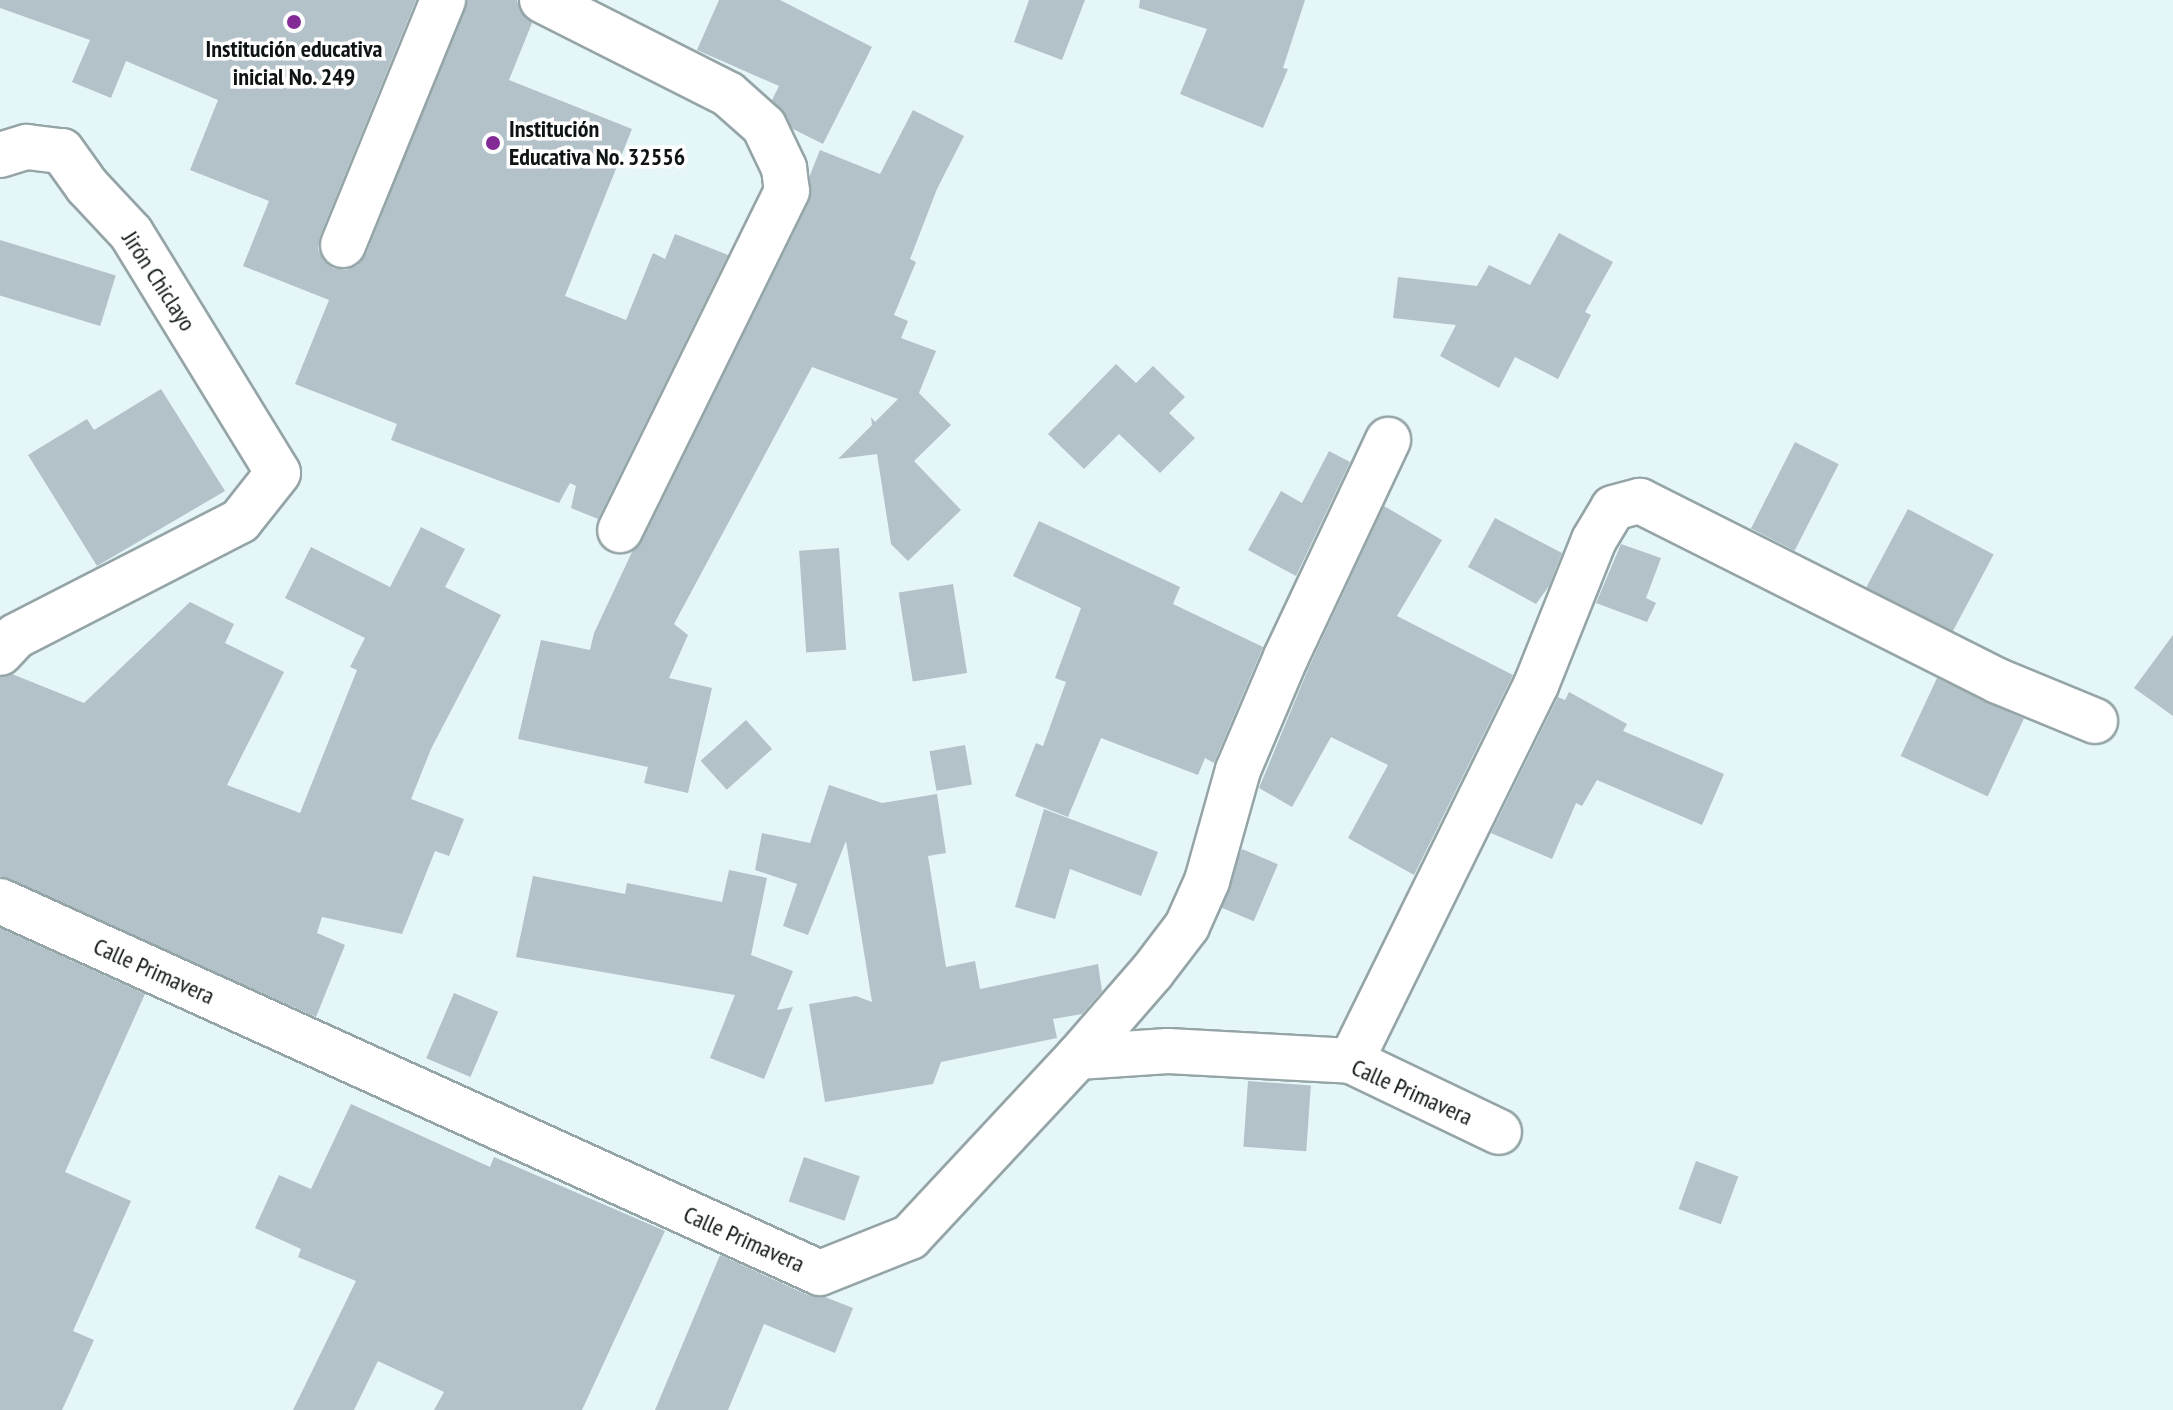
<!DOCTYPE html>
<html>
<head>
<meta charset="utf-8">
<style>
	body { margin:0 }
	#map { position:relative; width:2173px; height:1410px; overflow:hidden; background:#e5f6f8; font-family:"PT Sans Narrow",sans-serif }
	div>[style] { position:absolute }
	.building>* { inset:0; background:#b3c1c8; transform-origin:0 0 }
	.roads { filter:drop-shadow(2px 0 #95a5a7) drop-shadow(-2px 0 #95a5a7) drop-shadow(0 2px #95a5a7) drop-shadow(0 -2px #95a5a7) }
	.minor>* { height:44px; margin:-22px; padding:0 22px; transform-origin:22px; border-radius:22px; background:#fff }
	.dots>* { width:22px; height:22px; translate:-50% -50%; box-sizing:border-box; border:4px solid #fff; border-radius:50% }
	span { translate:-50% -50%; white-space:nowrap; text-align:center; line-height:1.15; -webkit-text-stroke:7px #fff; paint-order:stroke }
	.poi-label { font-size:24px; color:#0e1415; font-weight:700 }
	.left { translate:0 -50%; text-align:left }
	.street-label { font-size:24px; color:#0e1415 }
</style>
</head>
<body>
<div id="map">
	<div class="building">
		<div style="clip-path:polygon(0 0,416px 0,320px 236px,318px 249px,324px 261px,333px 268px,346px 270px,358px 265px,366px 254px,467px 0,517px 0,522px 14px,532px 23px,509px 80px,632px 129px,565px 296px,626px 320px,653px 253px,665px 259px,675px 234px,728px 255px,598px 519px,571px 508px,576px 486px,570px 483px,559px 503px,391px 440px,397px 424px,295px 384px,329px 300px,243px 266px,269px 201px,190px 170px,218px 100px,126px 61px,111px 98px,72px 82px,90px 40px,0 8px)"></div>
		<div style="clip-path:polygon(719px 0,780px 0,872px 47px,823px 144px,793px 129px,772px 100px,779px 86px,697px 50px)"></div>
		<div style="clip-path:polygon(1029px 0,1085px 0,1062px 60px,1014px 42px)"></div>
		<div style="clip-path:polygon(1140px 0,1305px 0,1283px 68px,1288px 69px,1263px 128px,1180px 94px,1207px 29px,1139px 8px)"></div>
		<div style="clip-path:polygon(913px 110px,964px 136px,937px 189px,910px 259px,916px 262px,894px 315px,908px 321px,901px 338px,936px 351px,919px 393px,951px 425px,914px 461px,961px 510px,908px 561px,891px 544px,877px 454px,838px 459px,872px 425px,871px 417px,875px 422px,898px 399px,812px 367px,674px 624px,688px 635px,669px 678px,712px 688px,688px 793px,644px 783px,648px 767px,518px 739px,541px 640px,590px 650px,594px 633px,632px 552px,642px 541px,809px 202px,810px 175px,820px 150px,880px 174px)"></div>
		<div style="clip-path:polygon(1559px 233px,1613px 262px,1585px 312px,1591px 315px,1558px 379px,1515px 357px,1499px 388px,1440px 356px,1456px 325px,1393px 318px,1398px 277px,1477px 286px,1489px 265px,1530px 285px)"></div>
		<div style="left:0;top:240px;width:121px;height:53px;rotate:17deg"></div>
		<div style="clip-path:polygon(1116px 364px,1136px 383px,1153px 366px,1185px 397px,1169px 413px,1195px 438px,1160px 473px,1119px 434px,1084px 469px,1048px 434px)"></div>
		<div style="clip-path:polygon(161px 389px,225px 491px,97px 566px,28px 455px,87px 419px,94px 430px)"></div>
		<div style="left:1795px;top:442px;width:49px;height:97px;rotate:27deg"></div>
		<div style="clip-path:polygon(1329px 451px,1350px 462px,1296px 576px,1248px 550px,1281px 491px,1302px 503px)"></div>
		<div style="clip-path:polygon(1384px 506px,1442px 540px,1397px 616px,1513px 675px,1414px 875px,1348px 838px,1388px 765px,1331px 737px,1292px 807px,1259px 788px,1309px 667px)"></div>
		<div style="left:1908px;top:509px;width:97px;height:89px;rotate:28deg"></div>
		<div style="clip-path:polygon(1495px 518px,1562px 553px,1549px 586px,1536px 604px,1468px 567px)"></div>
		<div style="clip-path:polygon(1039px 521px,1180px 587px,1173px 604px,1263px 647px,1214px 763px,1205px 758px,1198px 775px,1101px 738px,1068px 817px,1015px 796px,1036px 743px,1043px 746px,1066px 682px,1055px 678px,1081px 608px,1013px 576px)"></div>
		<div style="clip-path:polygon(421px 527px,465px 549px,445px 587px,501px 615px,431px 749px,411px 799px,464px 819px,449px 856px,435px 851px,402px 934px,322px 917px,317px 933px,345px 945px,316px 1017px,0 876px,0 677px,12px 674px,84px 703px,190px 602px,234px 624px,225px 643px,284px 672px,227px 785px,300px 813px,357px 670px,350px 667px,365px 638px,285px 598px,311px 547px,390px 587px)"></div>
		<div style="clip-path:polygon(1621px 544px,1661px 558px,1646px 598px,1656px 603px,1647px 622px,1596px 603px)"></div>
		<div style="left:839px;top:548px;width:102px;height:40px;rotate:86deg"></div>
		<div style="left:953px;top:584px;width:90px;height:55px;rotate:81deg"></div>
		<div style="clip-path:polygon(2173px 635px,2173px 716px,2134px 688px)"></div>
		<div style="left:1937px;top:678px;width:96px;height:86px;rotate:25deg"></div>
		<div style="clip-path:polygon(1569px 692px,1627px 724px,1623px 731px,1724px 774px,1702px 825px,1597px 780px,1582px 806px,1576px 803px,1552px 859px,1491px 833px,1558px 697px,1565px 700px)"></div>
		<div style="left:746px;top:720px;width:39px;height:61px;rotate:48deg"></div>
		<div style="left:965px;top:745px;width:40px;height:36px;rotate:80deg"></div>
		<div style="clip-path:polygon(829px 785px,882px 803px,937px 794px,946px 853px,928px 856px,946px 967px,975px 961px,980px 989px,1098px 964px,1102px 991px,1082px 1014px,1053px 1019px,1057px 1038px,941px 1062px,933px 1084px,825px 1102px,809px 1004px,856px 996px,872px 1002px,846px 841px,808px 935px,783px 926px,797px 884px,755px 870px,762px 833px,810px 843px)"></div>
		<div style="clip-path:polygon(1044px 809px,1158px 852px,1141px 896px,1070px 869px,1055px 919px,1015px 907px)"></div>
		<div style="left:1242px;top:849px;width:39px;height:62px;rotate:23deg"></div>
		<div style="clip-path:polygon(729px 870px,767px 878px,751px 955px,793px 971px,777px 1010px,793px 1007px,764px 1079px,710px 1058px,735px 995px,516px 957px,533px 876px,625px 894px,627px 883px,722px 902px)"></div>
		<div style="clip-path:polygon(0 928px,145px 994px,65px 1172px,131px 1201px,73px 1331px,94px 1340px,62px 1410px,0 1410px)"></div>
		<div style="left:454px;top:993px;width:48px;height:71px;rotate:23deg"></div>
		<div style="left:1248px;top:1081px;width:63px;height:66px;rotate:4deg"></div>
		<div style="clip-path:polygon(351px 1104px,490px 1167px,494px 1157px,665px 1231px,582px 1410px,434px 1410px,444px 1392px,378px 1361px,354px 1410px,293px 1410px,356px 1281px,298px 1257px,301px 1249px,255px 1228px,279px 1175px,311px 1189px)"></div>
		<div style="left:804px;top:1157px;width:59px;height:47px;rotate:19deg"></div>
		<div style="left:1696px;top:1161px;width:45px;height:51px;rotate:20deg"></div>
		<div style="clip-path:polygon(720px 1255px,810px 1296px,825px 1297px,853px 1308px,835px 1353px,764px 1324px,728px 1410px,655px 1410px)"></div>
	</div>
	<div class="roads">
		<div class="minor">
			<div style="left:542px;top:0;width:208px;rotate:26.8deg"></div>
			<div style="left:728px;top:94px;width:48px;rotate:41.6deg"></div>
			<div style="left:764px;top:126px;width:47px;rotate:64.5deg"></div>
			<div style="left:784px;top:168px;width:23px;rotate:83deg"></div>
			<div style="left:787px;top:191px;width:378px;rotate:116.2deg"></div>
			<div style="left:0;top:155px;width:28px;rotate:-17deg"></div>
			<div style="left:27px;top:147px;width:35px;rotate:7deg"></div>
			<div style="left:62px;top:151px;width:43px;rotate:54.5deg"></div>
			<div style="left:87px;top:186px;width:64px;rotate:46.9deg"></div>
			<div style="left:131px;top:233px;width:281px;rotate:58.5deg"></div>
			<div style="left:278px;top:473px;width:61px;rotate:128.4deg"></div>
			<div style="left:240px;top:521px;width:252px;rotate:152.8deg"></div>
			<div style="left:16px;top:636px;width:23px;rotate:133deg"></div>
			<div style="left:343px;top:245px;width:265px;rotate:-67.8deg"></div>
			<div style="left:0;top:901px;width:900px;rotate:24.4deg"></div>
			<div style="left:820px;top:1273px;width:97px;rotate:-21.8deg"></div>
			<div style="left:910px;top:1237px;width:246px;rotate:-47deg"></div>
			<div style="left:1078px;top:1057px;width:90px;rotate:-3.8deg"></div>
			<div style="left:1168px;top:1051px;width:183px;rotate:3.1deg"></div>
			<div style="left:1351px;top:1061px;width:164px;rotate:25.6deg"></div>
			<div style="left:1078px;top:1057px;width:113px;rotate:-49deg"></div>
			<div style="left:1152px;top:972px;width:58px;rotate:-52.7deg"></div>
			<div style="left:1187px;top:926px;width:49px;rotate:-66deg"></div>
			<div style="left:1207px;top:881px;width:115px;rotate:-74.4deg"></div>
			<div style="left:1238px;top:770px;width:123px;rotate:-67deg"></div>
			<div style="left:1286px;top:657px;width:240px;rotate:-64.8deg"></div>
			<div style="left:1351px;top:1061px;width:419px;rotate:-63.8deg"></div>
			<div style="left:1536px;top:685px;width:156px;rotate:-68.2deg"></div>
			<div style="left:1594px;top:540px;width:37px;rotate:-59deg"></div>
			<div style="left:1613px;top:508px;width:28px;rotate:-15deg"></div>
			<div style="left:1640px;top:501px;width:401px;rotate:26.7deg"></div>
			<div style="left:1998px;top:681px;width:105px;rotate:22.4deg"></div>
		</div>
	</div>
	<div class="dots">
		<div style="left:294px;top:22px;background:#832a97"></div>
		<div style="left:493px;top:143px;background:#832a97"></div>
	</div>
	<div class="poi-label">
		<span style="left:294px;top:63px">Institución educativa<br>inicial No. 249</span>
		<span class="left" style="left:509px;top:143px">Institución<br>Educativa No. 32556</span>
	</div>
	<div class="street-label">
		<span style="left:159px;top:281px;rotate:57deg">Jirón Chiclayo</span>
		<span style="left:154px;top:971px;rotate:24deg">Calle Primavera</span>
		<span style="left:1412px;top:1092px;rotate:24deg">Calle Primavera</span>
		<span style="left:744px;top:1239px;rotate:24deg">Calle Primavera</span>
	</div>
</div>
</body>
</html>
